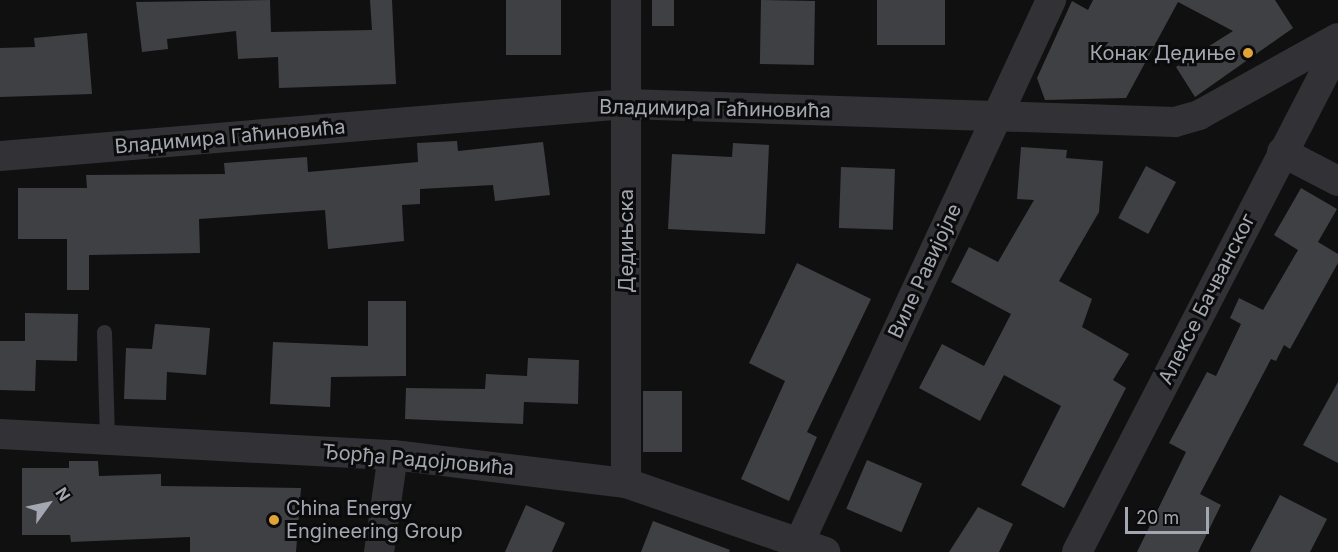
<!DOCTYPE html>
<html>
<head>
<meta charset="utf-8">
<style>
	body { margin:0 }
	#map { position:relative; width:1338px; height:552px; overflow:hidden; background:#101011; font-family:Inter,sans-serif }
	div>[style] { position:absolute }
	.building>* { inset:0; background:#3f4044; transform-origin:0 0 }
	.lane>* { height:15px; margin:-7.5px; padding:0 7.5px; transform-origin:7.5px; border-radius:7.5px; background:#323236 }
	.street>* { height:30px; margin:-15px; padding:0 15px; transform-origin:15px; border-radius:15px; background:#323236 }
	.dots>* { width:16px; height:16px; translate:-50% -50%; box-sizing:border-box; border:3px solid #0b0b0c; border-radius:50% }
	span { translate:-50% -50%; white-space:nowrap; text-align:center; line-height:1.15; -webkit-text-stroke:6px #0b0b0c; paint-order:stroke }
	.poi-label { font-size:20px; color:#a3a7b1 }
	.right { translate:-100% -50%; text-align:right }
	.left { translate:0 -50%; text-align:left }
	.street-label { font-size:20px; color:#a3a7b1 }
	.north { position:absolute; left:18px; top:474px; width:60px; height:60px; -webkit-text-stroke:4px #0b0b0c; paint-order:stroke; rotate:57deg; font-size:16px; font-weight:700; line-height:24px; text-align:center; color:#a3a7b1 }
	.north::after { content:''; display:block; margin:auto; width:21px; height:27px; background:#a3a7b1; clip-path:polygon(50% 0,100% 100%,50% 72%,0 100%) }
	.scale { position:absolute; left:1125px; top:507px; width:84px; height:27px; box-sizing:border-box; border:3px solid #a3a7b1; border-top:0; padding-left:8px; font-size:18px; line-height:21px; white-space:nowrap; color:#a3a7b1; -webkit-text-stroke:4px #0b0b0c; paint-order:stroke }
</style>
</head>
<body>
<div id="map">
	<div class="building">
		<div style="clip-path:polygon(270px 0,271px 32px,372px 30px,370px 0,392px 0,396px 84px,279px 88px,278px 57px,238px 59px,236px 31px,167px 39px,168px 49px,142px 52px,136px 2px)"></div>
		<div style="left:506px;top:0;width:55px;height:55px"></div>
		<div style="left:652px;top:0;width:22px;height:26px"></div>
		<div style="left:761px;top:0;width:54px;height:64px;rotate:1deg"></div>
		<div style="left:877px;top:0;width:68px;height:45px"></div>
		<div style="clip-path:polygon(1093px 0,1275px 0,1293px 28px,1195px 97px,1176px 67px,1233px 31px,1178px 2px,1126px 98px,1045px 100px,1037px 78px,1072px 1px,1088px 10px)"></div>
		<div style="clip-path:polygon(87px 33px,92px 94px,0 97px,0 48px,35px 47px,34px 38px)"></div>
		<div style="clip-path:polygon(457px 141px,458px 151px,543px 142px,550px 195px,495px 201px,493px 185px,420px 189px,420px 204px,402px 205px,404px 241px,328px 249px,325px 210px,199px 219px,200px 253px,89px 255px,89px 290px,67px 290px,67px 239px,18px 239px,18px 188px,87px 188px,86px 175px,225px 174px,224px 163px,307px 157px,308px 172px,418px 162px,417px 143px)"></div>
		<div style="clip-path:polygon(733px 143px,769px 145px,765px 234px,668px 229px,672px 154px,732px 157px)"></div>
		<div style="clip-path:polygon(1021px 147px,1067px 150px,1066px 158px,1103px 161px,1099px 212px,1059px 281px,1092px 299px,1082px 327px,1129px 354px,1113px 380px,1126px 388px,1064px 508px,1021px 485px,1061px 406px,1004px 375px,980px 421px,919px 388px,942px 344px,984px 366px,1011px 314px,951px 282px,969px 247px,998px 262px,1034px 200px,1017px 199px)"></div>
		<div style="left:1146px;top:166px;width:34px;height:59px;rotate:28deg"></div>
		<div style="left:841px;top:167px;width:54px;height:61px;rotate:2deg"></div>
		<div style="clip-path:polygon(1301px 188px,1337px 209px,1318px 242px,1338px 254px,1338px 263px,1290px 349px,1284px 345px,1276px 361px,1271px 359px,1200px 494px,1221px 505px,1198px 552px,1137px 552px,1186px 452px,1169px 443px,1207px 372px,1216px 376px,1241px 324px,1230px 318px,1239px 298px,1263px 310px,1298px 250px,1274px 235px)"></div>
		<div style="clip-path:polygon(797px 263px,871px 299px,807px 432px,817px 437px,789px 501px,741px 479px,785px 381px,749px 363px)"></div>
		<div style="clip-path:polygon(368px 301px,406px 301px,406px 376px,331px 377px,330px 407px,270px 404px,273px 342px,368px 346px)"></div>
		<div style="clip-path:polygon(25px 313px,78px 314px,77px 361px,36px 360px,35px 391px,0 390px,0 341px,25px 341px)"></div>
		<div style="clip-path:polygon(155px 324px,210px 328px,206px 375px,167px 372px,166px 400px,124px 399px,126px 348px,152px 349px)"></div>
		<div style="clip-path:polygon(528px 358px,579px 360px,578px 404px,524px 402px,523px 424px,405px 419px,406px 388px,485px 389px,486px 374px,527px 376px)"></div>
		<div style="clip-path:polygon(1338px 382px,1338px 463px,1303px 445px)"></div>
		<div style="left:643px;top:391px;width:39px;height:61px"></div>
		<div style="left:867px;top:460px;width:60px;height:53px;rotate:23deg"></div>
		<div style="clip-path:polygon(69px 461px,98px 461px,99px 476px,161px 474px,161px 486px,301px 488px,296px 552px,190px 552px,190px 537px,71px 542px,70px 535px,22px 535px,22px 468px,69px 468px)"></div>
		<div style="clip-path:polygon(1280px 495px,1327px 519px,1310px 552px,1250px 552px)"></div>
		<div style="clip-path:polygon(526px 505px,565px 523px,552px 552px,505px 552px)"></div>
		<div style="clip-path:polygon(978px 507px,1013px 524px,999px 552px,949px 552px)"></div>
		<div style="clip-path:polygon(653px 521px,730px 550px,729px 552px,641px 552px)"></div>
	</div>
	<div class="lane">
		<div style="left:104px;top:332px;width:108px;rotate:88.4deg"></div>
	</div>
	<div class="street">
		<div style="left:1282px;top:152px;width:63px;rotate:27.4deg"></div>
		<div style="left:0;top:156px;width:628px;rotate:-4.75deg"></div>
		<div style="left:626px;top:104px;width:549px;rotate:1.88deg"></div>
		<div style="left:1175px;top:122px;width:25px;rotate:-16deg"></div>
		<div style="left:1199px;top:115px;width:159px;rotate:-29deg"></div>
		<div style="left:0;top:434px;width:394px;rotate:3.1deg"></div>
		<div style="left:393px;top:455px;width:235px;rotate:6.9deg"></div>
		<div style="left:626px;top:483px;width:211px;rotate:19.1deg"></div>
		<div style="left:626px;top:483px;width:483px;rotate:-90deg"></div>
		<div style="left:799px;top:543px;width:599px;rotate:-65.1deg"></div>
		<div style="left:379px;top:552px;width:98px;rotate:-81.8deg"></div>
		<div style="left:1077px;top:552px;width:568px;rotate:-62.67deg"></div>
	</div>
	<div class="dots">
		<div style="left:1248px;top:53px;background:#e1a438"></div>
		<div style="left:274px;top:520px;background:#e1a438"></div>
	</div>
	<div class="poi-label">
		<span class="right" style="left:1236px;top:53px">Конак Дедиње</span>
		<span class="left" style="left:286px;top:520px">China Energy<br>Engineering Group</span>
	</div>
	<div class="street-label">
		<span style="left:715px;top:109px;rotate:1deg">Владимира Гаћиновића</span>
		<span style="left:230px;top:137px;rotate:-5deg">Владимира Гаћиновића</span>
		<span style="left:626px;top:241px;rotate:-90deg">Дедињска</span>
		<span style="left:925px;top:271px;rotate:-65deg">Виле Равијојле</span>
		<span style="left:1207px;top:299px;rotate:-63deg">Алексе Бачванског</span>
		<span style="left:418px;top:460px;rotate:5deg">Ђорђа Радојловића</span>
	</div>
	<div class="north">N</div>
	<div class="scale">20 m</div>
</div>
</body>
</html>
